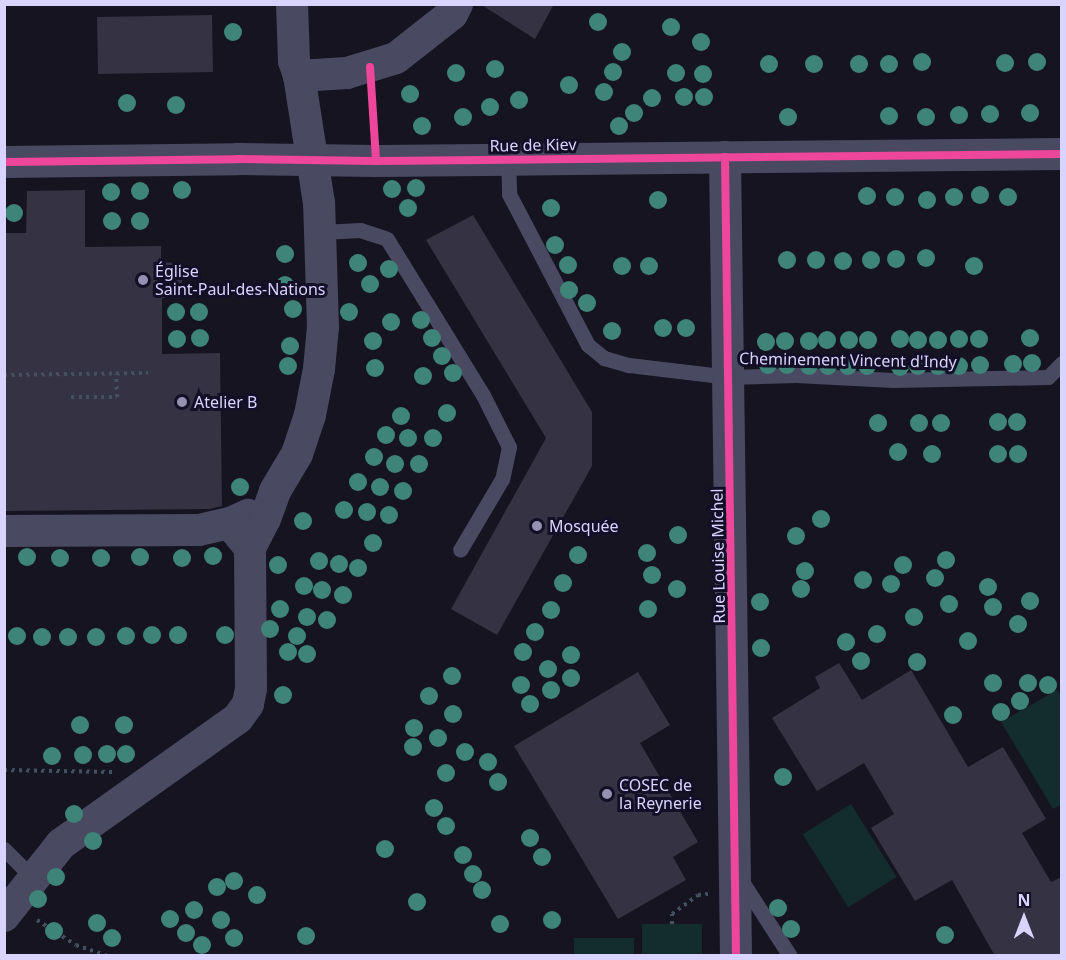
<!DOCTYPE html>
<html>
<head>
<meta charset="utf-8">
<style>
	body { margin:0 }
	#map { position:relative; width:1066px; height:960px; overflow:hidden; background:#161421; font-family:"Noto Sans",sans-serif }
	div>[style] { position:absolute }
	.green>* { inset:0; background:#132c2d; transform-origin:0 0 }
	.building>* { inset:0; background:#343243; transform-origin:0 0 }
	.path>* { height:4px; margin-top:-2px; transform-origin:0; background:repeating-linear-gradient(90deg,#44505f 0 3px,transparent 0 7.5px) }
	.service>* { height:15px; margin:-7.5px; padding:0 7.5px; transform-origin:7.5px; border-radius:7.5px; background:#4a4962 }
	.minor>* { height:32px; margin:-16px; padding:0 16px; transform-origin:16px; border-radius:16px; background:#4a4962 }
	.cycleway>* { height:8px; margin:-4px; padding:0 4px; transform-origin:4px; border-radius:4px; background:#ed469a }
	.trees>* { width:18px; height:18px; margin:-9px; border-radius:50%; background:#3e8478 }
	.dots>* { width:16px; height:16px; translate:-50% -50%; box-sizing:border-box; border:3px solid #130f26; border-radius:50% }
	span { translate:-50% -50%; white-space:nowrap; text-align:center; line-height:1.15; -webkit-text-stroke:6px #130f26; paint-order:stroke }
	.street-label { font-size:16px; color:#d9d4ff }
	.poi-label { font-size:16px; color:#d9d4ff }
	.left { translate:0 -50%; text-align:left }
	.frame { position:absolute; inset:0; border:6px solid #d9d4ff; pointer-events:none }
	.north { position:absolute; left:994px; top:888px; width:60px; height:60px; -webkit-text-stroke:4px #130f26; paint-order:stroke; rotate:0deg; font-size:16px; font-weight:700; line-height:24px; text-align:center; color:#d9d4ff }
	.north::after { content:''; display:block; margin:auto; width:21px; height:27px; background:#d9d4ff; clip-path:polygon(50% 0,100% 100%,50% 72%,0 100%) }
</style>
</head>
<body>
<div id="map">
	<div class="green">
		<div style="clip-path:polygon(1057px 690px,1062px 697px,1062px 804px,1053px 809px,1001px 722px)"></div>
		<div style="left:851px;top:804px;width:86px;height:57px;rotate:58deg"></div>
		<div style="left:642px;top:924px;width:60px;height:31px"></div>
		<div style="left:574px;top:938px;width:60px;height:17px"></div>
	</div>
	<div class="building">
		<div style="clip-path:polygon(480px 4px,554px 4px,535px 39px)"></div>
		<div style="left:212px;top:15px;width:57px;height:115px;rotate:89deg"></div>
		<div style="clip-path:polygon(85px 190px,85px 247px,161px 246px,161px 263px,182px 262px,182px 298px,162px 298px,162px 354px,220px 353px,222px 506px,210px 509px,4px 511px,4px 233px,26px 233px,27px 191px)"></div>
		<div style="clip-path:polygon(473px 215px,592px 412px,592px 466px,497px 635px,451px 609px,546px 438px,426px 240px)"></div>
		<div style="clip-path:polygon(839px 663px,862px 700px,911px 670px,968px 767px,1003px 747px,1046px 819px,1022px 833px,1051px 882px,1062px 877px,1062px 956px,995px 956px,952px 880px,915px 901px,871px 828px,894px 814px,864px 763px,817px 791px,772px 718px,820px 688px,815px 677px)"></div>
		<div style="clip-path:polygon(638px 672px,670px 725px,640px 743px,698px 842px,673px 857px,686px 880px,618px 919px,514px 746px)"></div>
	</div>
	<div class="path">
		<div style="left:4px;top:375px;width:144px;rotate:-0.8deg"></div>
		<div style="left:71px;top:397px;width:46px"></div>
		<div style="left:117px;top:397px;width:23px;rotate:-92deg"></div>
		<div style="left:4px;top:770px;width:108px;rotate:1.1deg"></div>
		<div style="left:37px;top:920px;width:46px;rotate:32.7deg"></div>
		<div style="left:76px;top:945px;width:34px;rotate:19deg"></div>
		<div style="left:672px;top:924px;width:10px;rotate:-90deg"></div>
		<div style="left:672px;top:914px;width:32px;rotate:-36deg"></div>
		<div style="left:698px;top:895px;width:10px;rotate:-6deg"></div>
	</div>
	<div class="service">
		<div style="left:508px;top:159px;width:35px;rotate:88deg"></div>
		<div style="left:509px;top:194px;width:170px;rotate:62.4deg"></div>
		<div style="left:588px;top:345px;width:21px;rotate:39deg"></div>
		<div style="left:604px;top:358px;width:26px;rotate:16deg"></div>
		<div style="left:629px;top:365px;width:101px;rotate:6.8deg"></div>
		<div style="left:729px;top:377px;width:67px;rotate:-1.7deg"></div>
		<div style="left:796px;top:375px;width:97px;rotate:3deg"></div>
		<div style="left:893px;top:380px;width:155px;rotate:-1.1deg"></div>
		<div style="left:1048px;top:377px;width:20px;rotate:-45deg"></div>
		<div style="left:321px;top:232px;width:39px;rotate:-3deg"></div>
		<div style="left:360px;top:230px;width:28px;rotate:18deg"></div>
		<div style="left:387px;top:239px;width:183px;rotate:58.4deg"></div>
		<div style="left:483px;top:395px;width:58px;rotate:63.4deg"></div>
		<div style="left:509px;top:447px;width:33px;rotate:102deg"></div>
		<div style="left:502px;top:479px;width:82px;rotate:120.6deg"></div>
		<div style="left:4px;top:849px;width:41px;rotate:45deg"></div>
		<div style="left:741px;top:880px;width:90px;rotate:57.2deg"></div>
	</div>
	<div class="minor">
		<div style="left:299px;top:76px;width:48px;rotate:-3.6deg"></div>
		<div style="left:347px;top:73px;width:51px;rotate:-17deg"></div>
		<div style="left:396px;top:58px;width:71px;rotate:-38.2deg"></div>
		<div style="left:452px;top:14px;width:11px;rotate:-63deg"></div>
		<div style="left:725px;top:157px;width:799px;rotate:89.21deg"></div>
		<div style="left:4px;top:162px;width:234px;rotate:-0.7deg"></div>
		<div style="left:238px;top:159px;width:138px;rotate:0.8deg"></div>
		<div style="left:376px;top:161px;width:686px;rotate:-0.58deg"></div>
		<div style="left:4px;top:531px;width:195px;rotate:-0.3deg"></div>
		<div style="left:199px;top:530px;width:32px;rotate:-13deg"></div>
		<div style="left:230px;top:523px;width:20px;rotate:-24deg"></div>
		<div style="left:250px;top:548px;width:33px;rotate:-63deg"></div>
		<div style="left:265px;top:519px;width:30px;rotate:-70deg"></div>
		<div style="left:275px;top:491px;width:43px;rotate:-59.3deg"></div>
		<div style="left:297px;top:454px;width:41px;rotate:-71.6deg"></div>
		<div style="left:310px;top:415px;width:47px;rotate:-78.9deg"></div>
		<div style="left:319px;top:369px;width:42px;rotate:-84.6deg"></div>
		<div style="left:323px;top:327px;width:124px;rotate:-91.8deg"></div>
		<div style="left:319px;top:203px;width:129px;rotate:-98.9deg"></div>
		<div style="left:299px;top:76px;width:16px;rotate:-108deg"></div>
		<div style="left:294px;top:61px;width:57px;rotate:-92deg"></div>
		<div style="left:4px;top:916px;width:92px;rotate:-51.6deg"></div>
		<div style="left:61px;top:844px;width:217px;rotate:-35.4deg"></div>
		<div style="left:238px;top:718px;width:17px;rotate:-54deg"></div>
		<div style="left:248px;top:704px;width:15px;rotate:-79deg"></div>
		<div style="left:251px;top:689px;width:141px;rotate:-90.4deg"></div>
		<div style="left:250px;top:548px;width:32px;rotate:-129deg"></div>
	</div>
	<div class="cycleway">
		<div style="left:370px;top:67px;width:94px;rotate:86.3deg"></div>
		<div style="left:725px;top:157px;width:799px;rotate:89.21deg"></div>
		<div style="left:4px;top:162px;width:234px;rotate:-0.7deg"></div>
		<div style="left:238px;top:159px;width:138px;rotate:0.8deg"></div>
		<div style="left:376px;top:161px;width:686px;rotate:-0.58deg"></div>
	</div>
	<div class="trees">
		<div style="left:598px;top:22px"></div>
		<div style="left:671px;top:27px"></div>
		<div style="left:233px;top:32px"></div>
		<div style="left:701px;top:42px"></div>
		<div style="left:622px;top:52px"></div>
		<div style="left:922px;top:62px"></div>
		<div style="left:1037px;top:62px"></div>
		<div style="left:1005px;top:63px"></div>
		<div style="left:769px;top:64px"></div>
		<div style="left:814px;top:64px"></div>
		<div style="left:859px;top:64px"></div>
		<div style="left:889px;top:64px"></div>
		<div style="left:495px;top:69px"></div>
		<div style="left:613px;top:72px"></div>
		<div style="left:456px;top:73px"></div>
		<div style="left:676px;top:73px"></div>
		<div style="left:703px;top:74px"></div>
		<div style="left:569px;top:85px"></div>
		<div style="left:604px;top:92px"></div>
		<div style="left:410px;top:94px"></div>
		<div style="left:684px;top:97px"></div>
		<div style="left:704px;top:97px"></div>
		<div style="left:652px;top:98px"></div>
		<div style="left:519px;top:100px"></div>
		<div style="left:127px;top:103px"></div>
		<div style="left:176px;top:105px"></div>
		<div style="left:490px;top:107px"></div>
		<div style="left:634px;top:113px"></div>
		<div style="left:1030px;top:113px"></div>
		<div style="left:990px;top:114px"></div>
		<div style="left:959px;top:115px"></div>
		<div style="left:889px;top:116px"></div>
		<div style="left:463px;top:117px"></div>
		<div style="left:788px;top:117px"></div>
		<div style="left:926px;top:117px"></div>
		<div style="left:422px;top:126px"></div>
		<div style="left:619px;top:126px"></div>
		<div style="left:416px;top:188px"></div>
		<div style="left:392px;top:189px"></div>
		<div style="left:182px;top:190px"></div>
		<div style="left:140px;top:191px"></div>
		<div style="left:111px;top:192px"></div>
		<div style="left:980px;top:195px"></div>
		<div style="left:867px;top:196px"></div>
		<div style="left:895px;top:197px"></div>
		<div style="left:954px;top:197px"></div>
		<div style="left:1008px;top:197px"></div>
		<div style="left:658px;top:200px"></div>
		<div style="left:927px;top:200px"></div>
		<div style="left:408px;top:208px"></div>
		<div style="left:551px;top:208px"></div>
		<div style="left:14px;top:213px"></div>
		<div style="left:112px;top:221px"></div>
		<div style="left:140px;top:221px"></div>
		<div style="left:555px;top:245px"></div>
		<div style="left:285px;top:254px"></div>
		<div style="left:926px;top:258px"></div>
		<div style="left:896px;top:259px"></div>
		<div style="left:787px;top:260px"></div>
		<div style="left:816px;top:260px"></div>
		<div style="left:871px;top:260px"></div>
		<div style="left:843px;top:261px"></div>
		<div style="left:358px;top:263px"></div>
		<div style="left:568px;top:265px"></div>
		<div style="left:622px;top:266px"></div>
		<div style="left:649px;top:266px"></div>
		<div style="left:974px;top:266px"></div>
		<div style="left:389px;top:269px"></div>
		<div style="left:370px;top:284px"></div>
		<div style="left:285px;top:285px"></div>
		<div style="left:569px;top:290px"></div>
		<div style="left:587px;top:303px"></div>
		<div style="left:293px;top:309px"></div>
		<div style="left:176px;top:312px"></div>
		<div style="left:199px;top:312px"></div>
		<div style="left:349px;top:312px"></div>
		<div style="left:421px;top:320px"></div>
		<div style="left:391px;top:322px"></div>
		<div style="left:663px;top:328px"></div>
		<div style="left:686px;top:328px"></div>
		<div style="left:612px;top:331px"></div>
		<div style="left:200px;top:338px"></div>
		<div style="left:432px;top:338px"></div>
		<div style="left:1030px;top:338px"></div>
		<div style="left:177px;top:339px"></div>
		<div style="left:900px;top:339px"></div>
		<div style="left:959px;top:339px"></div>
		<div style="left:979px;top:339px"></div>
		<div style="left:827px;top:340px"></div>
		<div style="left:849px;top:340px"></div>
		<div style="left:868px;top:340px"></div>
		<div style="left:918px;top:340px"></div>
		<div style="left:938px;top:340px"></div>
		<div style="left:373px;top:341px"></div>
		<div style="left:785px;top:341px"></div>
		<div style="left:809px;top:341px"></div>
		<div style="left:766px;top:342px"></div>
		<div style="left:290px;top:346px"></div>
		<div style="left:442px;top:356px"></div>
		<div style="left:1032px;top:363px"></div>
		<div style="left:1013px;top:364px"></div>
		<div style="left:768px;top:365px"></div>
		<div style="left:787px;top:365px"></div>
		<div style="left:980px;top:365px"></div>
		<div style="left:288px;top:366px"></div>
		<div style="left:809px;top:366px"></div>
		<div style="left:828px;top:366px"></div>
		<div style="left:848px;top:366px"></div>
		<div style="left:867px;top:366px"></div>
		<div style="left:918px;top:366px"></div>
		<div style="left:938px;top:366px"></div>
		<div style="left:959px;top:366px"></div>
		<div style="left:900px;top:367px"></div>
		<div style="left:375px;top:368px"></div>
		<div style="left:453px;top:373px"></div>
		<div style="left:423px;top:376px"></div>
		<div style="left:447px;top:413px"></div>
		<div style="left:401px;top:416px"></div>
		<div style="left:998px;top:422px"></div>
		<div style="left:1017px;top:422px"></div>
		<div style="left:878px;top:423px"></div>
		<div style="left:919px;top:423px"></div>
		<div style="left:941px;top:423px"></div>
		<div style="left:386px;top:435px"></div>
		<div style="left:408px;top:438px"></div>
		<div style="left:433px;top:438px"></div>
		<div style="left:898px;top:452px"></div>
		<div style="left:932px;top:454px"></div>
		<div style="left:998px;top:454px"></div>
		<div style="left:1018px;top:454px"></div>
		<div style="left:374px;top:457px"></div>
		<div style="left:395px;top:464px"></div>
		<div style="left:419px;top:464px"></div>
		<div style="left:358px;top:482px"></div>
		<div style="left:240px;top:487px"></div>
		<div style="left:380px;top:487px"></div>
		<div style="left:403px;top:491px"></div>
		<div style="left:344px;top:510px"></div>
		<div style="left:367px;top:512px"></div>
		<div style="left:389px;top:515px"></div>
		<div style="left:821px;top:519px"></div>
		<div style="left:303px;top:521px"></div>
		<div style="left:678px;top:535px"></div>
		<div style="left:796px;top:536px"></div>
		<div style="left:373px;top:543px"></div>
		<div style="left:647px;top:553px"></div>
		<div style="left:578px;top:555px"></div>
		<div style="left:213px;top:556px"></div>
		<div style="left:27px;top:557px"></div>
		<div style="left:140px;top:557px"></div>
		<div style="left:60px;top:558px"></div>
		<div style="left:101px;top:558px"></div>
		<div style="left:182px;top:558px"></div>
		<div style="left:946px;top:560px"></div>
		<div style="left:319px;top:561px"></div>
		<div style="left:339px;top:564px"></div>
		<div style="left:278px;top:565px"></div>
		<div style="left:903px;top:565px"></div>
		<div style="left:358px;top:568px"></div>
		<div style="left:805px;top:571px"></div>
		<div style="left:652px;top:575px"></div>
		<div style="left:935px;top:578px"></div>
		<div style="left:863px;top:580px"></div>
		<div style="left:563px;top:583px"></div>
		<div style="left:891px;top:584px"></div>
		<div style="left:304px;top:586px"></div>
		<div style="left:988px;top:587px"></div>
		<div style="left:677px;top:589px"></div>
		<div style="left:801px;top:589px"></div>
		<div style="left:322px;top:590px"></div>
		<div style="left:343px;top:595px"></div>
		<div style="left:1030px;top:601px"></div>
		<div style="left:760px;top:602px"></div>
		<div style="left:949px;top:604px"></div>
		<div style="left:993px;top:607px"></div>
		<div style="left:280px;top:609px"></div>
		<div style="left:648px;top:609px"></div>
		<div style="left:551px;top:610px"></div>
		<div style="left:307px;top:617px"></div>
		<div style="left:914px;top:617px"></div>
		<div style="left:327px;top:620px"></div>
		<div style="left:1018px;top:624px"></div>
		<div style="left:270px;top:629px"></div>
		<div style="left:535px;top:632px"></div>
		<div style="left:877px;top:634px"></div>
		<div style="left:152px;top:635px"></div>
		<div style="left:178px;top:635px"></div>
		<div style="left:225px;top:635px"></div>
		<div style="left:17px;top:636px"></div>
		<div style="left:126px;top:636px"></div>
		<div style="left:297px;top:636px"></div>
		<div style="left:42px;top:637px"></div>
		<div style="left:68px;top:637px"></div>
		<div style="left:96px;top:637px"></div>
		<div style="left:968px;top:641px"></div>
		<div style="left:846px;top:642px"></div>
		<div style="left:761px;top:648px"></div>
		<div style="left:288px;top:652px"></div>
		<div style="left:523px;top:652px"></div>
		<div style="left:307px;top:654px"></div>
		<div style="left:571px;top:655px"></div>
		<div style="left:861px;top:661px"></div>
		<div style="left:917px;top:662px"></div>
		<div style="left:548px;top:669px"></div>
		<div style="left:452px;top:676px"></div>
		<div style="left:571px;top:678px"></div>
		<div style="left:993px;top:683px"></div>
		<div style="left:1028px;top:683px"></div>
		<div style="left:521px;top:685px"></div>
		<div style="left:1048px;top:685px"></div>
		<div style="left:551px;top:690px"></div>
		<div style="left:283px;top:695px"></div>
		<div style="left:429px;top:696px"></div>
		<div style="left:1020px;top:701px"></div>
		<div style="left:530px;top:704px"></div>
		<div style="left:1001px;top:712px"></div>
		<div style="left:453px;top:714px"></div>
		<div style="left:953px;top:715px"></div>
		<div style="left:80px;top:725px"></div>
		<div style="left:124px;top:725px"></div>
		<div style="left:414px;top:728px"></div>
		<div style="left:438px;top:738px"></div>
		<div style="left:413px;top:747px"></div>
		<div style="left:465px;top:752px"></div>
		<div style="left:107px;top:754px"></div>
		<div style="left:126px;top:754px"></div>
		<div style="left:83px;top:755px"></div>
		<div style="left:52px;top:756px"></div>
		<div style="left:488px;top:762px"></div>
		<div style="left:446px;top:773px"></div>
		<div style="left:783px;top:777px"></div>
		<div style="left:498px;top:782px"></div>
		<div style="left:434px;top:808px"></div>
		<div style="left:74px;top:814px"></div>
		<div style="left:446px;top:826px"></div>
		<div style="left:530px;top:838px"></div>
		<div style="left:93px;top:841px"></div>
		<div style="left:385px;top:849px"></div>
		<div style="left:463px;top:855px"></div>
		<div style="left:542px;top:857px"></div>
		<div style="left:473px;top:874px"></div>
		<div style="left:56px;top:877px"></div>
		<div style="left:234px;top:881px"></div>
		<div style="left:217px;top:887px"></div>
		<div style="left:482px;top:890px"></div>
		<div style="left:257px;top:895px"></div>
		<div style="left:38px;top:899px"></div>
		<div style="left:417px;top:902px"></div>
		<div style="left:778px;top:908px"></div>
		<div style="left:194px;top:910px"></div>
		<div style="left:170px;top:919px"></div>
		<div style="left:221px;top:920px"></div>
		<div style="left:552px;top:920px"></div>
		<div style="left:97px;top:923px"></div>
		<div style="left:500px;top:924px"></div>
		<div style="left:791px;top:929px"></div>
		<div style="left:54px;top:931px"></div>
		<div style="left:186px;top:933px"></div>
		<div style="left:945px;top:935px"></div>
		<div style="left:306px;top:936px"></div>
		<div style="left:112px;top:938px"></div>
		<div style="left:234px;top:938px"></div>
		<div style="left:202px;top:945px"></div>
	</div>
	<div class="dots">
		<div style="left:143px;top:280px;background:#9591b1"></div>
		<div style="left:182px;top:402px;background:#9591b1"></div>
		<div style="left:537px;top:526px;background:#9591b1"></div>
		<div style="left:607px;top:794px;background:#9591b1"></div>
	</div>
	<div class="street-label">
		<span style="left:533px;top:145px;rotate:-1deg">Rue de Kiev</span>
		<span style="left:848px;top:360px;rotate:1deg">Cheminement Vincent d'Indy</span>
		<span style="left:718px;top:556px;rotate:-91deg">Rue Louise Michel</span>
	</div>
	<div class="poi-label">
		<span class="left" style="left:155px;top:280px">Église<br>Saint-Paul-des-Nations</span>
		<span class="left" style="left:194px;top:402px">Atelier B</span>
		<span class="left" style="left:549px;top:526px">Mosquée</span>
		<span class="left" style="left:619px;top:794px">COSEC de<br>la Reynerie</span>
	</div>
	<div class="frame"></div>
	<div class="north">N</div>
</div>
</body>
</html>
